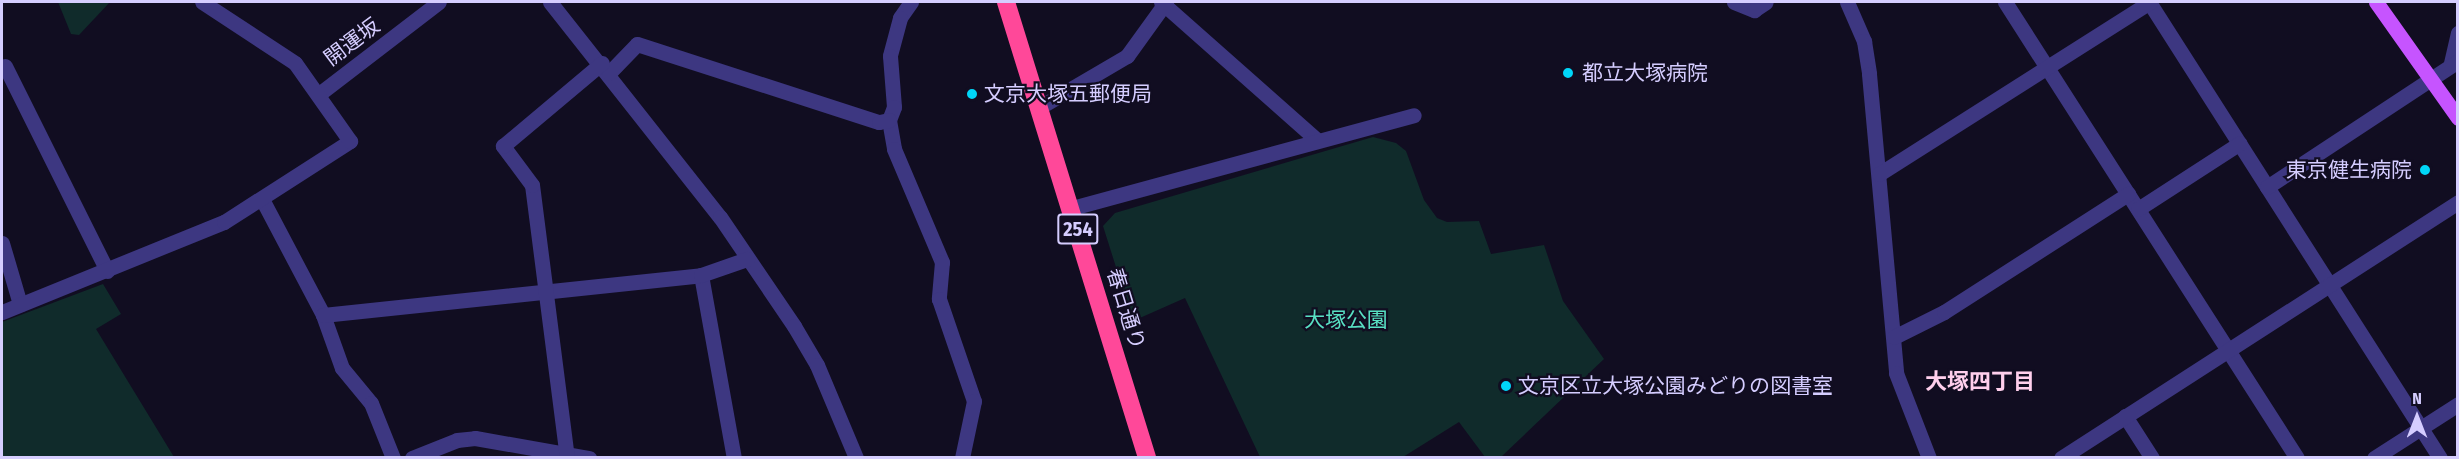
<!DOCTYPE html>
<html>
<head>
<meta charset="utf-8">
<style>
	body { margin:0 }
	#map { position:relative; width:2459px; height:459px; overflow:hidden; background:#110d21; font-family:"Fira Sans Condensed","Noto Sans JP",sans-serif }
	div>[style] { position:absolute }
	.green>* { inset:0; background:#102b2b }
	.minor>* { height:15px; margin:-7.5px; padding:0 7.5px; transform-origin:7.5px; border-radius:7.5px; background:#3d3781 }
	.major>* { height:15px; margin:-7.5px; padding:0 7.5px; transform-origin:7.5px; border-radius:7.5px; background:#c654ff }
	.highway>* { height:18px; margin:-9px; padding:0 9px; transform-origin:9px; border-radius:9px; background:#ff4899 }
	.dots>* { width:16px; height:16px; translate:-50% -50%; box-sizing:border-box; border:3px solid #110d21; border-radius:50% }
	span { translate:-50% -50%; white-space:nowrap; text-align:center; line-height:1.15; -webkit-text-stroke:4.5px #110d21; paint-order:stroke }
	.shield-label span { padding:2px 4px; background:#110d21; border:2px solid; border-radius:4px; -webkit-text-stroke-width:0 }
	.shield-label { font-size:20px; color:#d5cdff; font-weight:700 }
	.street-label { font-size:21px; color:#d5cdff }
	.poi-label { font-size:21px; color:#d5cdff }
	.left { translate:0 -50%; text-align:left }
	.right { translate:-100% -50%; text-align:right }
	.park-label { font-size:21px; color:#58e0c3 }
	.neighbourhood-label { font-size:22px; color:#ffcfec; font-weight:700 }
	.frame { position:absolute; inset:0; border:3px solid #d5cdff; pointer-events:none }
	.north { position:absolute; left:2387px; top:387px; width:60px; height:60px; -webkit-text-stroke:4px #110d21; paint-order:stroke; rotate:0deg; font-size:16px; font-weight:700; line-height:24px; text-align:center; color:#d5cdff }
	.north::after { content:''; display:block; margin:auto; width:21px; height:27px; background:#d5cdff; clip-path:polygon(50% 0,100% 100%,50% 72%,0 100%) }
</style>
</head>
<body>
<div id="map">
	<div class="green">
		<div style="clip-path:polygon(58px 2px,110px 2px,79px 35px,71px 34px)"></div>
		<div style="clip-path:polygon(1373px 137px,1396px 143px,1406px 151px,1424px 200px,1437px 218px,1447px 222px,1479px 221px,1491px 254px,1544px 245px,1563px 301px,1604px 359px,1501px 457px,1485px 457px,1459px 422px,1403px 457px,1260px 457px,1185px 298px,1133px 321px,1103px 226px,1115px 213px)"></div>
		<div style="clip-path:polygon(103px 284px,121px 314px,96px 329px,174px 457px,2px 457px,2px 322px)"></div>
	</div>
	<div class="minor">
		<div style="left:550px;top:2px;width:274px;rotate:51.7deg"></div>
		<div style="left:720px;top:217px;width:132px;rotate:55.8deg"></div>
		<div style="left:794px;top:326px;width:45px;rotate:59.5deg"></div>
		<div style="left:817px;top:365px;width:101px;rotate:67.2deg"></div>
		<div style="left:911px;top:2px;width:19px;rotate:125deg"></div>
		<div style="left:900px;top:18px;width:39px;rotate:105deg"></div>
		<div style="left:890px;top:56px;width:51px;rotate:85.5deg"></div>
		<div style="left:894px;top:107px;width:14px;rotate:111deg"></div>
		<div style="left:889px;top:120px;width:29px;rotate:80deg"></div>
		<div style="left:894px;top:149px;width:123px;rotate:67deg"></div>
		<div style="left:942px;top:262px;width:37px;rotate:95deg"></div>
		<div style="left:939px;top:299px;width:108px;rotate:71.1deg"></div>
		<div style="left:974px;top:401px;width:58px;rotate:101.9deg"></div>
		<div style="left:1161px;top:2px;width:208px;rotate:41.5deg"></div>
		<div style="left:1734px;top:2px;width:22px;rotate:22deg"></div>
		<div style="left:1754px;top:10px;width:14px;rotate:-34deg"></div>
		<div style="left:1847px;top:2px;width:43px;rotate:66.4deg"></div>
		<div style="left:1864px;top:41px;width:33px;rotate:81deg"></div>
		<div style="left:1869px;top:74px;width:300px;rotate:84.8deg"></div>
		<div style="left:1896px;top:373px;width:91px;rotate:68.8deg"></div>
		<div style="left:2005px;top:2px;width:541px;rotate:57.37deg"></div>
		<div style="left:2149px;top:2px;width:541px;rotate:57.46deg"></div>
		<div style="left:2451px;top:63px;width:31px;rotate:-77deg"></div>
		<div style="left:5px;top:66px;width:229px;rotate:63.5deg"></div>
		<div style="left:609px;top:73px;width:40px;rotate:-46deg"></div>
		<div style="left:637px;top:44px;width:254px;rotate:17.9deg"></div>
		<div style="left:879px;top:122px;width:10px;rotate:-11deg"></div>
		<div style="left:319px;top:94px;width:151px;rotate:-37.5deg"></div>
		<div style="left:1040px;top:107px;width:101px;rotate:-30.4deg"></div>
		<div style="left:1127px;top:56px;width:67px;rotate:-54.2deg"></div>
		<div style="left:1879px;top:174px;width:321px;rotate:-32.4deg"></div>
		<div style="left:2267px;top:187px;width:229px;rotate:-33.4deg"></div>
		<div style="left:263px;top:201px;width:129px;rotate:62.2deg"></div>
		<div style="left:323px;top:315px;width:56px;rotate:70.3deg"></div>
		<div style="left:342px;top:368px;width:45px;rotate:50.4deg"></div>
		<div style="left:371px;top:403px;width:59px;rotate:68.2deg"></div>
		<div style="left:1072px;top:208px;width:354px;rotate:-15.2deg"></div>
		<div style="left:2138px;top:209px;width:121px;rotate:-32.9deg"></div>
		<div style="left:2px;top:243px;width:64px;rotate:73.6deg"></div>
		<div style="left:701px;top:275px;width:186px;rotate:79.8deg"></div>
		<div style="left:2px;top:312px;width:240px;rotate:-22.1deg"></div>
		<div style="left:224px;top:222px;width:150px;rotate:-32.7deg"></div>
		<div style="left:350px;top:141px;width:95px;rotate:-125.2deg"></div>
		<div style="left:295px;top:63px;width:111px;rotate:-146.7deg"></div>
		<div style="left:323px;top:315px;width:380px;rotate:-6deg"></div>
		<div style="left:701px;top:275px;width:49px;rotate:-19.2deg"></div>
		<div style="left:1894px;top:337px;width:56px;rotate:-26.6deg"></div>
		<div style="left:1944px;top:312px;width:219px;rotate:-32.7deg"></div>
		<div style="left:2125px;top:416px;width:50px;rotate:57.3deg"></div>
		<div style="left:412px;top:458px;width:48px;rotate:-21.8deg"></div>
		<div style="left:457px;top:440px;width:18px;rotate:-6deg"></div>
		<div style="left:475px;top:438px;width:116px;rotate:10deg"></div>
		<div style="left:567px;top:458px;width:275px;rotate:-97.3deg"></div>
		<div style="left:532px;top:185px;width:49px;rotate:-126.6deg"></div>
		<div style="left:503px;top:146px;width:129px;rotate:-40deg"></div>
		<div style="left:2061px;top:458px;width:472px;rotate:-32.8deg"></div>
		<div style="left:2374px;top:458px;width:100px;rotate:-32.7deg"></div>
	</div>
	<div class="major">
		<div style="left:2376px;top:2px;width:142px;rotate:54.7deg"></div>
	</div>
	<div class="highway">
		<div style="left:1006px;top:2px;width:477px;rotate:72.8deg"></div>
	</div>
	<div class="dots">
		<div style="left:1568px;top:73px;background:#00d6f8"></div>
		<div style="left:972px;top:94px;background:#00d6f8"></div>
		<div style="left:2425px;top:170px;background:#00d6f8"></div>
		<div style="left:1506px;top:386px;background:#00d6f8"></div>
	</div>
	<div class="shield-label">
		<span style="left:1078px;top:229px">254</span>
	</div>
	<div class="street-label">
		<span style="left:352px;top:42px;rotate:-37deg">開運坂</span>
		<span style="left:1126px;top:309px;rotate:73deg">春日通り</span>
	</div>
	<div class="poi-label">
		<span class="left" style="left:1582px;top:73px">都立大塚病院</span>
		<span class="left" style="left:984px;top:94px">文京大塚五郵便局</span>
		<span class="right" style="left:2412px;top:170px">東京健生病院</span>
		<span class="left" style="left:1518px;top:386px">文京区立大塚公園みどりの図書室</span>
	</div>
	<div class="park-label">
		<span style="left:1346px;top:320px">大塚公園</span>
	</div>
	<div class="neighbourhood-label">
		<span style="left:1980px;top:382px">大塚四丁目</span>
	</div>
	<div class="frame"></div>
	<div class="north">N</div>
</div>
</body>
</html>
